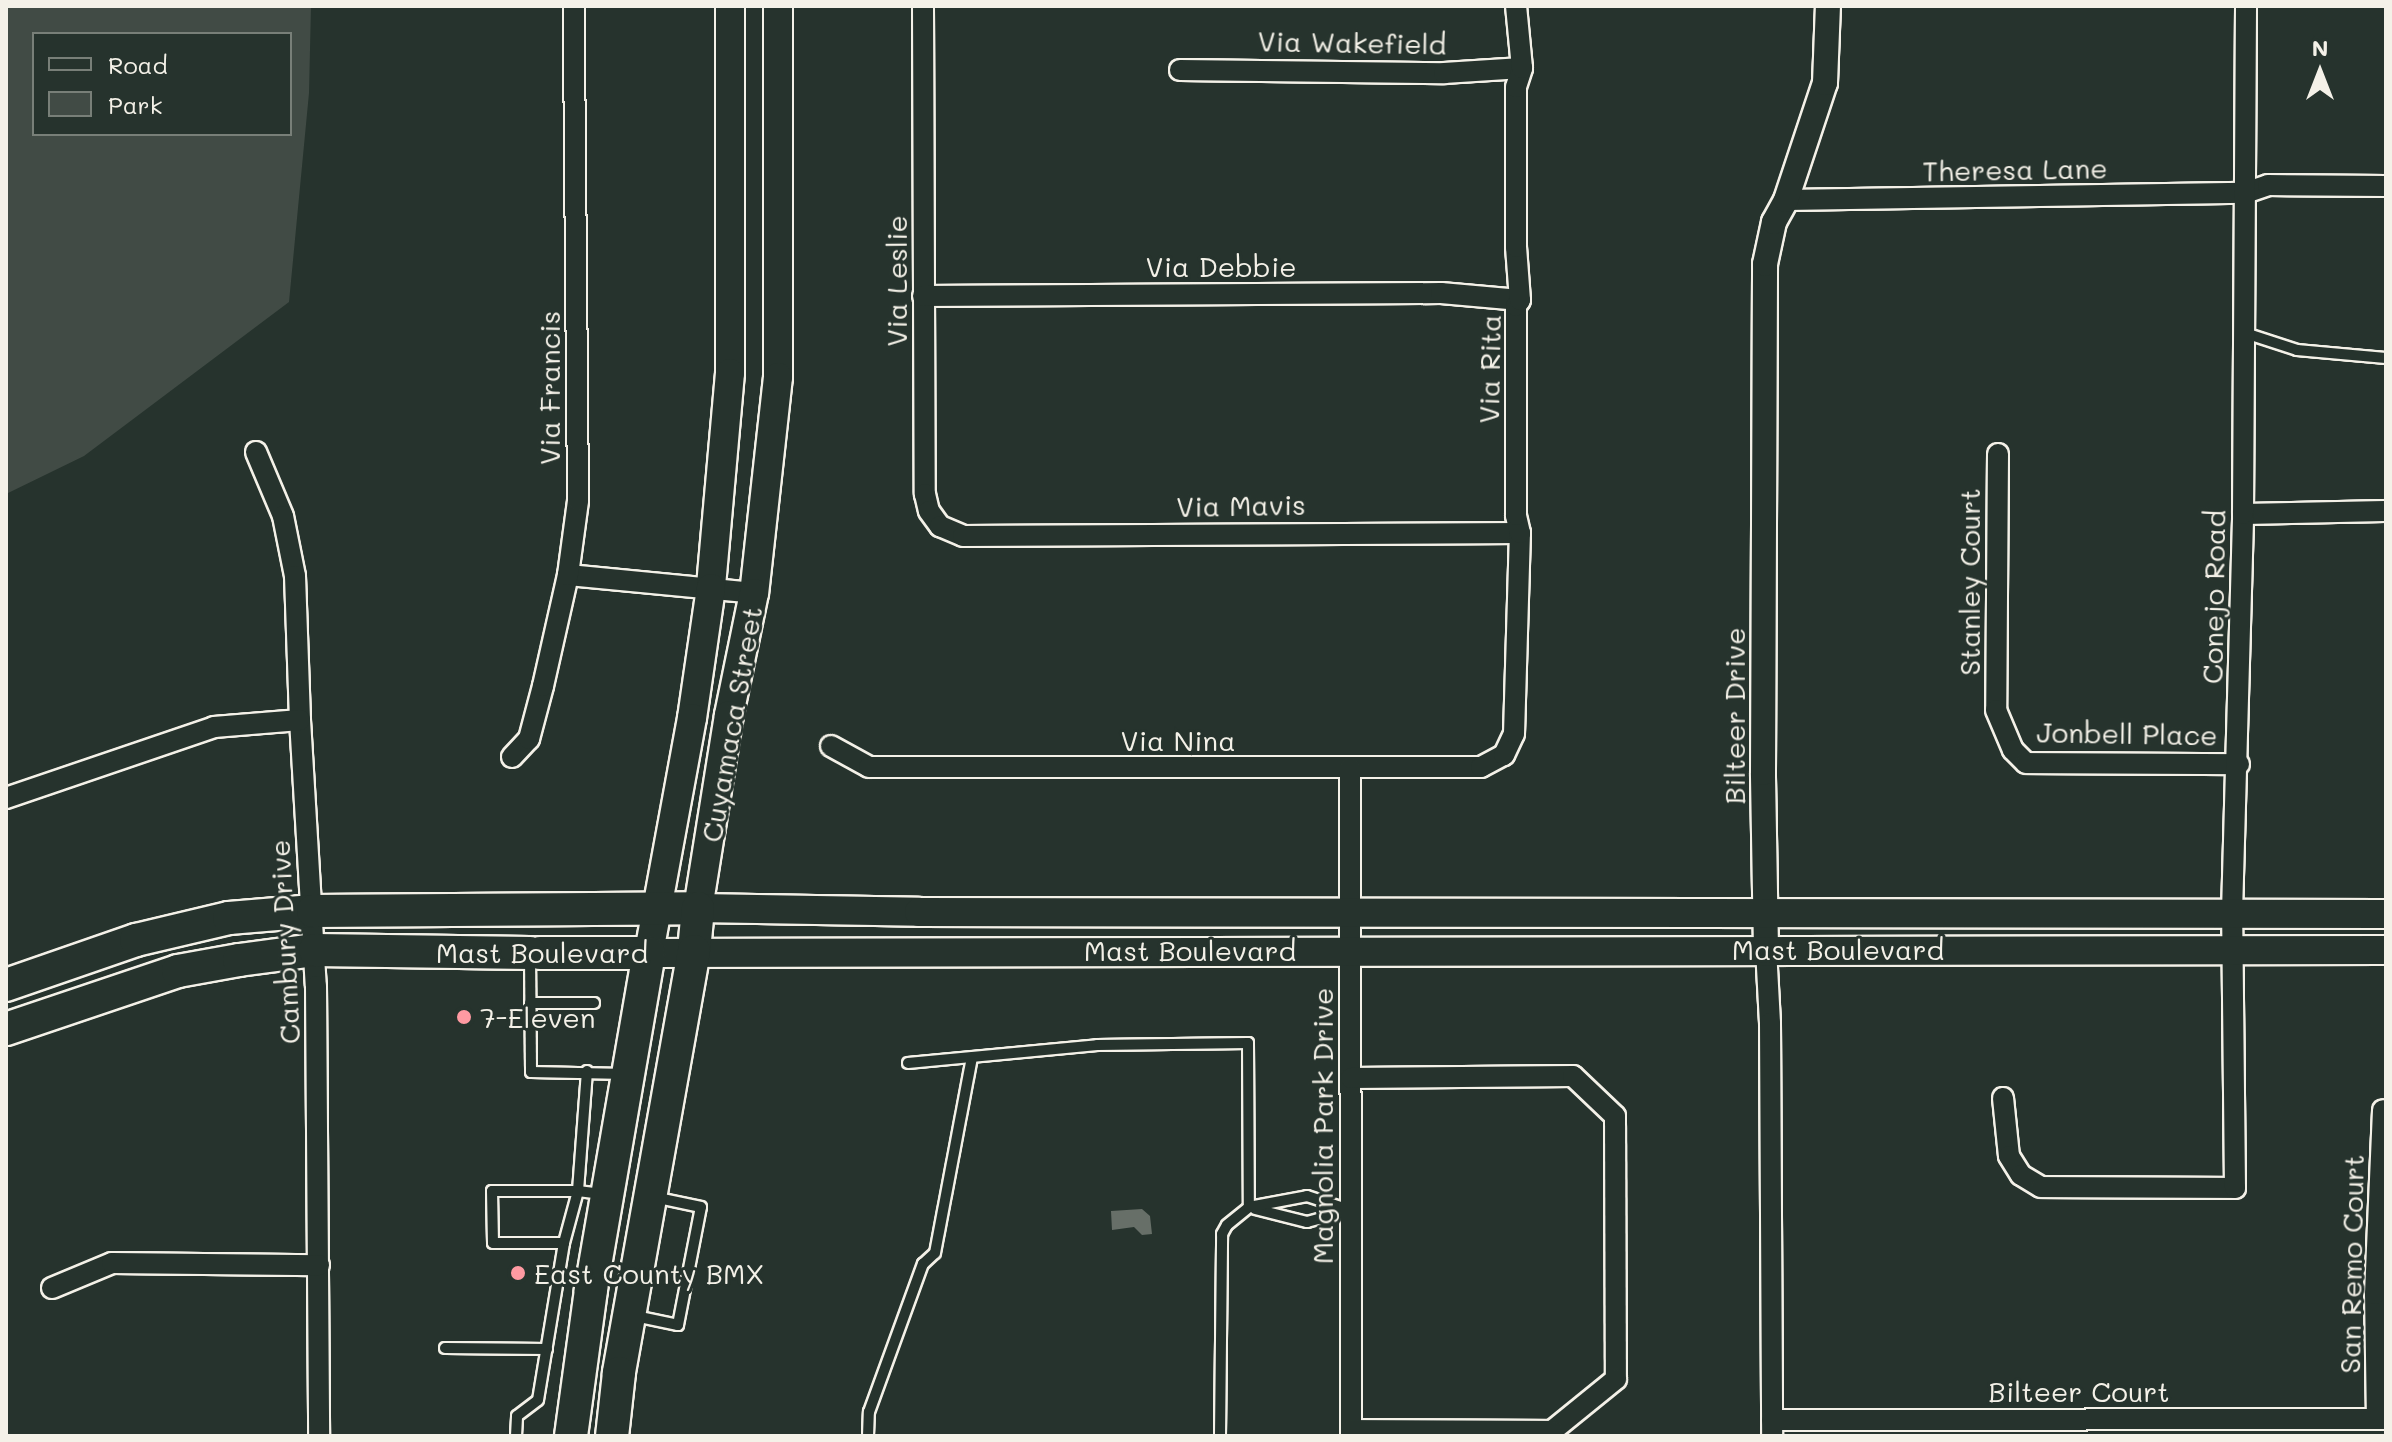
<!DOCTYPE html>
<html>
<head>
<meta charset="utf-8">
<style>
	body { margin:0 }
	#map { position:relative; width:2392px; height:1442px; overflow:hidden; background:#26332d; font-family:Mali,sans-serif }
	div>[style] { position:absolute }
	.green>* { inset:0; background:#414b45 }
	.water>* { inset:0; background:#676f68 }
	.roads { filter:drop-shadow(2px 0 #f4f1e8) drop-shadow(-2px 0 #f4f1e8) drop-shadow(0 2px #f4f1e8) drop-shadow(0 -2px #f4f1e8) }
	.service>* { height:10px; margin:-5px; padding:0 5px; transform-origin:5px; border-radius:5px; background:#26332d }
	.minor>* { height:20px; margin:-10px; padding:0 10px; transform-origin:10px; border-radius:10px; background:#26332d }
	.tertiary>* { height:24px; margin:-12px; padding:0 12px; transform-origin:12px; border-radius:12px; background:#26332d }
	.secondary>* { height:28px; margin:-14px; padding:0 14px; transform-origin:14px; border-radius:14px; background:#26332d }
	.primary>* { height:32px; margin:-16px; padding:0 16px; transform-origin:16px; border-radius:16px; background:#26332d }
	.dots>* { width:22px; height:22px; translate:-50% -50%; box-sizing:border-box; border:4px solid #26332d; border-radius:50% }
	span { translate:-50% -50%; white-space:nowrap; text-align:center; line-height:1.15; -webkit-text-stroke:6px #26332d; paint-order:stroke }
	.street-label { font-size:28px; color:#f4f1e8 }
	.poi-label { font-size:28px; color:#f4f1e8 }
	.left { translate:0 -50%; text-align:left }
	.frame { position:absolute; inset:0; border:8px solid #f4f1e8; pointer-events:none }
	.legend { position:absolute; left:32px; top:32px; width:260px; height:104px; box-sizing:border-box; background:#26332d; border:2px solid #787f78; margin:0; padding:10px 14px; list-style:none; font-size:24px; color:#f4f1e8 }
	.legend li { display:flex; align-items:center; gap:16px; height:40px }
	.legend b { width:40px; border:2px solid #787f78 }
	.north { position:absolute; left:2280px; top:32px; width:80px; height:80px; -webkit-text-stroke:6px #26332d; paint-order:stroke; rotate:0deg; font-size:22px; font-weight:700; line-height:32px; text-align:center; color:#f4f1e8 }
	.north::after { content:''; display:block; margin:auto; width:28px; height:36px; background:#f4f1e8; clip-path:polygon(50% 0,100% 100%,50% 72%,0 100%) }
</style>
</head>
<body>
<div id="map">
	<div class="green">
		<div style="clip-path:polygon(evenodd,6px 6px,311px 6px,309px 93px,289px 302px,84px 456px,6px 494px,6px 6px,34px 34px,290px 34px,290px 134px,34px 134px,34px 34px)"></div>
	</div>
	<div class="water">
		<div style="clip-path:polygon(1142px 1209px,1150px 1216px,1152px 1234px,1142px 1235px,1134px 1227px,1112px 1230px,1111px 1211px)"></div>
	</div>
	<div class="roads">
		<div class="service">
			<div style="left:2245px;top:333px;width:55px;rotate:18.1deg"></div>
			<div style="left:2297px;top:350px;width:89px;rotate:5.1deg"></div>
			<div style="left:530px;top:955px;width:117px;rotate:89.5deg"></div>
			<div style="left:531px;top:1072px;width:95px;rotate:1.2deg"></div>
			<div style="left:530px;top:1003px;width:64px"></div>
			<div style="left:908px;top:1063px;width:190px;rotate:-5.4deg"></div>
			<div style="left:1097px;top:1045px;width:151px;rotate:-0.8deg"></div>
			<div style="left:1248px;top:1043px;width:164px;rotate:89.7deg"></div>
			<div style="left:587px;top:1071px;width:120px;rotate:94.3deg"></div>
			<div style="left:578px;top:1191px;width:26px;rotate:7deg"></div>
			<div style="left:492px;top:1191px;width:86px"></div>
			<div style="left:578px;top:1191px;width:54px;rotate:105.1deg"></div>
			<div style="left:564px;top:1243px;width:71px;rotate:180deg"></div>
			<div style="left:493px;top:1243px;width:52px;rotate:-91.1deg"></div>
			<div style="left:1255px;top:1209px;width:54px;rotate:14deg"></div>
			<div style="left:1307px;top:1222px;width:42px;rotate:-15deg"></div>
			<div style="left:635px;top:1316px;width:44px;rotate:11.8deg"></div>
			<div style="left:678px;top:1325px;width:120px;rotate:-79deg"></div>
			<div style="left:701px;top:1207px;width:48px;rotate:-168deg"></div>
			<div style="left:445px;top:1348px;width:102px;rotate:0.6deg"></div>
			<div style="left:516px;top:1436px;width:20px;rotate:-87deg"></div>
			<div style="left:517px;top:1416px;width:26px;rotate:-37deg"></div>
			<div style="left:538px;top:1400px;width:159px;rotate:-80.6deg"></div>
			<div style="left:868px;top:1436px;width:24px;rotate:-88deg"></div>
			<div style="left:869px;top:1412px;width:158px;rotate:-70deg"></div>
			<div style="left:923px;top:1264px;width:16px;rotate:-43deg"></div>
			<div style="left:935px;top:1253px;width:199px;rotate:-79.3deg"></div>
			<div style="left:1220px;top:1436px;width:202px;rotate:-89.4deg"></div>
			<div style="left:1222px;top:1234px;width:10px;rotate:-61deg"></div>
			<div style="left:1227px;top:1225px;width:28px;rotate:-39deg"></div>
			<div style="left:1249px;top:1207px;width:59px;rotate:-10.7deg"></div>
			<div style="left:1307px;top:1196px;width:45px;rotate:18deg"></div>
		</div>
		<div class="minor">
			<div style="left:923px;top:6px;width:488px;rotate:89.8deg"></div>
			<div style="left:925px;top:494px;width:17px;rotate:77deg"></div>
			<div style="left:929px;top:511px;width:19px;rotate:54deg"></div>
			<div style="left:940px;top:526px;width:25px;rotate:23deg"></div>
			<div style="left:963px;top:536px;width:557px;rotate:-0.31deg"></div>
			<div style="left:1180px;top:70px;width:264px;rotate:0.7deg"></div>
			<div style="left:1444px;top:73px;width:78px;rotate:-3.7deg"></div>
			<div style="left:1786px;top:200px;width:459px;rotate:-0.9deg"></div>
			<div style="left:2245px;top:193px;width:24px;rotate:-19deg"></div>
			<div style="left:2268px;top:185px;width:118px;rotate:0.5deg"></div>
			<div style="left:923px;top:296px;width:518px;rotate:-0.33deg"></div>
			<div style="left:1441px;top:293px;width:79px;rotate:5.1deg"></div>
			<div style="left:256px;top:452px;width:69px;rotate:67.1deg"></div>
			<div style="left:283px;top:516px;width:61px;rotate:78.7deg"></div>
			<div style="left:295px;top:576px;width:144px;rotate:88deg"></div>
			<div style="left:300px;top:720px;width:266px;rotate:86.6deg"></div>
			<div style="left:316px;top:986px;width:450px;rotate:89.6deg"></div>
			<div style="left:1998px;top:454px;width:256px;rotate:90.4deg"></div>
			<div style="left:1996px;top:710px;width:43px;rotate:67deg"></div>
			<div style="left:2013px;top:750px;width:18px;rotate:45deg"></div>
			<div style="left:2026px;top:763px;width:213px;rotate:0.3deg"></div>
			<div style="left:2243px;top:514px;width:143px;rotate:-1.2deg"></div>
			<div style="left:568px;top:575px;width:187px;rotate:5.5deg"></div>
			<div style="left:831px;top:746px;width:43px;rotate:28.9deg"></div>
			<div style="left:869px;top:767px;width:612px"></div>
			<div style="left:1481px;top:767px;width:26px;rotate:-28deg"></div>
			<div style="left:1504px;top:755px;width:23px;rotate:-65deg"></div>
			<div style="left:1514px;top:734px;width:201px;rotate:-88.3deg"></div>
			<div style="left:1520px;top:533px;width:18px;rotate:-103deg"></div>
			<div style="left:1516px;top:515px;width:209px;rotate:-90deg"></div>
			<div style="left:1516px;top:306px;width:7px;rotate:-56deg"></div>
			<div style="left:1520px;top:300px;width:53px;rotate:-94.3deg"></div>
			<div style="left:1516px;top:247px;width:160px;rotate:-90deg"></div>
			<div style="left:1516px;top:87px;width:20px;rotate:-72deg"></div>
			<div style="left:1522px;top:68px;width:62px;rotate:-95.5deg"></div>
			<div style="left:512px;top:757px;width:25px;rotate:-47deg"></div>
			<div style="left:529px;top:739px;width:55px;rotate:-75.2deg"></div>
			<div style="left:543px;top:686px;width:114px;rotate:-77.3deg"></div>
			<div style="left:568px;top:575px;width:75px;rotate:-82.3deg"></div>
			<div style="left:578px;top:501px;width:495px;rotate:-90.5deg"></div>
			<div style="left:1350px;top:768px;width:668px;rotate:89.91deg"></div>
			<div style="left:6px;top:798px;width:220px;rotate:-18.8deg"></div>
			<div style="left:214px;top:727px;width:86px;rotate:-4.7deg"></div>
			<div style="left:1766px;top:949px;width:74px;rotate:86.9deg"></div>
			<div style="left:1770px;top:1023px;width:413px;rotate:89.7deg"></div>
			<div style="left:1351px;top:1078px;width:222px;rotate:-0.5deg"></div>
			<div style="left:1573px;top:1076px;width:58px;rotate:43.6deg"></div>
			<div style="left:1615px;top:1116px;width:263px;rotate:89.8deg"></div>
			<div style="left:1616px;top:1379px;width:82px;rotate:140.9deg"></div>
			<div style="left:1552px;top:1431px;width:201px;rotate:-179.7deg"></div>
			<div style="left:2003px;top:1098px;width:58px;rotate:84.1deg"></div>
			<div style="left:2009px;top:1156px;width:22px;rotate:58deg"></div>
			<div style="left:2021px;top:1175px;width:23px;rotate:31deg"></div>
			<div style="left:2041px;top:1187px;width:194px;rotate:0.3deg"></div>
			<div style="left:2235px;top:1188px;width:275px;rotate:-90.6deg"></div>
			<div style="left:2232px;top:913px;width:399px;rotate:-88.4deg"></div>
			<div style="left:2243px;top:514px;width:508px;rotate:-89.66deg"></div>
			<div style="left:52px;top:1288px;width:65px;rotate:-22.6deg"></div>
			<div style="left:112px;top:1263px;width:207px;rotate:0.6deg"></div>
			<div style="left:2377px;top:1419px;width:125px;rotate:-90.9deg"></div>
			<div style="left:2375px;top:1294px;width:184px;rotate:-87.5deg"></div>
			<div style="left:1772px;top:1420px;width:614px;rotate:-0.09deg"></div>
		</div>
		<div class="tertiary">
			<div style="left:1766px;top:949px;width:176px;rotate:-91deg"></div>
			<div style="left:1763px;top:773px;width:509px;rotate:-89.77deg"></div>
			<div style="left:1765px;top:264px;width:43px;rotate:-77.9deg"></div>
			<div style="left:1774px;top:222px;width:25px;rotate:-61deg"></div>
			<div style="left:1786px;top:200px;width:123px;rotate:-71.6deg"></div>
			<div style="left:1825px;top:83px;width:77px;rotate:-87.8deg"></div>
		</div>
		<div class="secondary">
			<div style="left:730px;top:6px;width:367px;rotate:90deg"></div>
			<div style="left:730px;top:373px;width:216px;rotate:95.1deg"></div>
			<div style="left:711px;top:588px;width:131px;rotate:98.3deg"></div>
			<div style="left:692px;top:718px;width:239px;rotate:100.4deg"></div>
			<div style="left:649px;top:953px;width:1737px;rotate:-0.1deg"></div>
			<div style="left:778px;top:6px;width:371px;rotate:90deg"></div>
			<div style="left:778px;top:377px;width:217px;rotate:96.3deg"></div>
			<div style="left:754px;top:593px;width:125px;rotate:101.6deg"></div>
			<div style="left:729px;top:715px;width:195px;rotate:99.1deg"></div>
			<div style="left:698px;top:908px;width:221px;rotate:1deg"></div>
			<div style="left:919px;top:912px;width:1467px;rotate:0.08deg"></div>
		</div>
		<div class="primary">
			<div style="left:540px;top:953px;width:109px"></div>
			<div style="left:649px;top:953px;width:342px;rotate:99.8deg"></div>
			<div style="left:591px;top:1290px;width:147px;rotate:97.8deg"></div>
			<div style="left:6px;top:985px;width:138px;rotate:-19.1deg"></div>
			<div style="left:136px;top:940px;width:96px;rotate:-13.3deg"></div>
			<div style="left:229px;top:918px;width:84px;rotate:-4.8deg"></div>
			<div style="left:313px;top:911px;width:385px;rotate:-0.4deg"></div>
			<div style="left:698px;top:908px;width:43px;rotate:95.3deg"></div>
			<div style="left:694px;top:951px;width:429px;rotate:100.1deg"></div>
			<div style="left:619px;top:1373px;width:63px;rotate:96.3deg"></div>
			<div style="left:6px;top:1029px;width:182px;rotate:-18.6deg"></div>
			<div style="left:178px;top:971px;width:62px;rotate:-10.2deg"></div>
			<div style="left:239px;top:960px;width:77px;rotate:-7.5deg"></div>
			<div style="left:315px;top:950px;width:215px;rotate:0.8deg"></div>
		</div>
	</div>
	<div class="dots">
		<div style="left:464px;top:1017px;background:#ff9aa2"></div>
		<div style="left:518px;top:1273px;background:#ff9aa2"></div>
	</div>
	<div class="street-label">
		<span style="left:1352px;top:42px;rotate:1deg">Via Wakefield</span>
		<span style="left:2015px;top:169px;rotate:-1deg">Theresa Lane</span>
		<span style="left:1221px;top:266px">Via Debbie</span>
		<span style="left:896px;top:281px;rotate:-90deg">Via Leslie</span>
		<span style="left:1489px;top:369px;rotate:-89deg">Via Rita</span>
		<span style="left:549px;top:388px;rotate:-90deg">Via Francis</span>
		<span style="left:1241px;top:505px;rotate:-1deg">Via Mavis</span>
		<span style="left:1969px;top:582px;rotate:-90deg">Stanley Court</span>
		<span style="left:2213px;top:597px;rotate:-89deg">Conejo Road</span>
		<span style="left:1734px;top:716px;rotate:-90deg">Bilteer Drive</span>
		<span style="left:731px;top:724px;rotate:-80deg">Cuyamaca Street</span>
		<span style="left:2127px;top:733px;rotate:1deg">Jonbell Place</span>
		<span style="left:1178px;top:740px">Via Nina</span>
		<span style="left:284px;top:942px;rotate:-93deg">Cambury Drive</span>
		<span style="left:1838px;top:949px">Mast Boulevard</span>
		<span style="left:1190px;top:950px">Mast Boulevard</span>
		<span style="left:542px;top:952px">Mast Boulevard</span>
		<span style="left:1322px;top:1126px;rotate:-90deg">Magnolia Park Drive</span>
		<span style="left:2351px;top:1264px;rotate:-89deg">San Remo Court</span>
		<span style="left:2079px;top:1391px">Bilteer Court</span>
	</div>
	<div class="poi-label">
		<span class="left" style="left:480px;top:1017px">7-Eleven</span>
		<span class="left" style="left:534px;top:1273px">East County BMX</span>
	</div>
	<div class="frame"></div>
	<ul class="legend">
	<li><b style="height:10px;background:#26332d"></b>Road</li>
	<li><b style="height:22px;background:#414b45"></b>Park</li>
	</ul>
	<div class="north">N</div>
</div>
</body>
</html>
